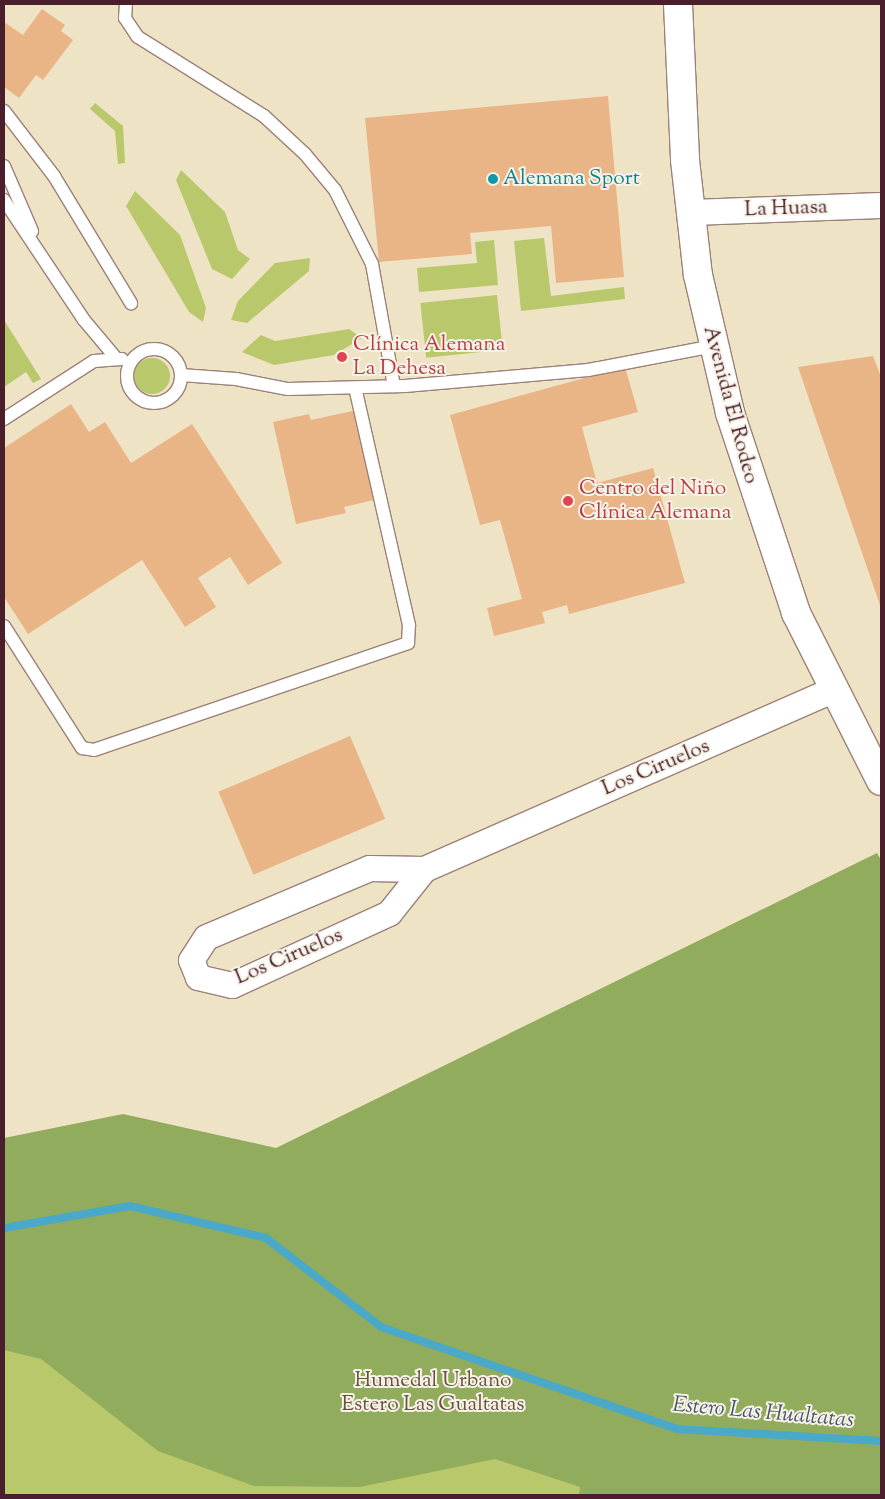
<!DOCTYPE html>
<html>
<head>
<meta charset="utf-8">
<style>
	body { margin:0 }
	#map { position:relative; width:885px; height:1499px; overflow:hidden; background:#efe3c6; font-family:"Sorts Mill Goudy",serif }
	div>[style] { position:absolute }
	.green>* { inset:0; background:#b9c86a; transform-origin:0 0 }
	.round { border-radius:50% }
	.forest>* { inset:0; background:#92ac5e }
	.stream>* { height:8px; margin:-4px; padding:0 4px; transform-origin:4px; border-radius:4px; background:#4aa8c8 }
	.building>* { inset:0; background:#eab586; transform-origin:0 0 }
	.roads { filter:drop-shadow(1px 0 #9c8178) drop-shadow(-1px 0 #9c8178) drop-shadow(0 1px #9c8178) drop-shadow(0 -1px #9c8178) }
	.service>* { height:12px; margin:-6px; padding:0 6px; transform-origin:6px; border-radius:6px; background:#fff }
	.service>.ring { margin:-6px; padding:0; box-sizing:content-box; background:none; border:12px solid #fff; border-radius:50% }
	.minor>* { height:25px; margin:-12.5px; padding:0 12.5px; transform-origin:12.5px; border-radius:12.5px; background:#fff }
	.tertiary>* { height:28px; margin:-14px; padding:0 14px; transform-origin:14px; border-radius:14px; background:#fff }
	.dots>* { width:14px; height:14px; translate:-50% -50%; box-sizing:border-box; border:2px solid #f7f3e8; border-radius:50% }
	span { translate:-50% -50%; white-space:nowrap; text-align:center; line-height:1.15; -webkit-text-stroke:4px #f7f3e8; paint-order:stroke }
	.culture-label { font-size:21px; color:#0d838f }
	.left { translate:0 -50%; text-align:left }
	.street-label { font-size:21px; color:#4a1f2b }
	.health-label { font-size:21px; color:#be3a42 }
	.park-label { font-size:21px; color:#6b523e }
	.water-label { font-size:22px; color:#4a566a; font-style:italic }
	.frame { position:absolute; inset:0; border:5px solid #4a1f2b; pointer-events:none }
</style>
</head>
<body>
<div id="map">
	<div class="green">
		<div style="clip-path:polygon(95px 103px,123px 126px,125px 163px,118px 164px,115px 131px,90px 109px)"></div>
		<div style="clip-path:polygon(181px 170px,225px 212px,238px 250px,250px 259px,232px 279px,212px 269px,176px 180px)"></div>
		<div style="clip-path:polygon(135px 191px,180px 235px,206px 308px,203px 322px,189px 312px,126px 206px)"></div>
		<div style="clip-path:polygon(544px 238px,551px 296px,624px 287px,625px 299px,521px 311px,514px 241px)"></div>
		<div style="clip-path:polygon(494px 240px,498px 285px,419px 292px,417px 268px,477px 263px,475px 242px)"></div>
		<div style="clip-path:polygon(310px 258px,309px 271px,247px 323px,231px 320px,238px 301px,275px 263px)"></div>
		<div style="left:497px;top:295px;width:55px;height:77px;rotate:84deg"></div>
		<div style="clip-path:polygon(4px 320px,41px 379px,33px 383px,26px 372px,4px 387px)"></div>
		<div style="clip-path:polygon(349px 329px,362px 338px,334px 355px,274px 365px,242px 352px,261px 335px,275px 341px)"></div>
		<div class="round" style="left:134px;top:358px;width:36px;height:36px"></div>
		<div style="clip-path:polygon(4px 1158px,713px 1495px,4px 1495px)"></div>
	</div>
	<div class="forest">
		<div style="clip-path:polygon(877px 853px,881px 860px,881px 1495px,579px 1495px,580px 1487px,495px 1459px,360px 1487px,254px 1486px,158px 1451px,41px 1359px,4px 1350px,4px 1138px,123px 1114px,276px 1148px)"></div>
	</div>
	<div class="stream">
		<div style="left:4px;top:1228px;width:128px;rotate:-9.9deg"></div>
		<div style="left:130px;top:1206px;width:140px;rotate:13.2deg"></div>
		<div style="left:266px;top:1238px;width:145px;rotate:37.7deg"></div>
		<div style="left:381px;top:1327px;width:313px;rotate:19deg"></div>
		<div style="left:677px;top:1429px;width:204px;rotate:3.4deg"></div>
	</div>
	<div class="building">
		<div style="clip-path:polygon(42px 9px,65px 25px,61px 31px,73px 40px,43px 80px,36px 75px,19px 98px,4px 87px,4px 22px,23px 35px)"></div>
		<div style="clip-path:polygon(608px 96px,624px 277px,556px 283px,551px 226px,470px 233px,472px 254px,379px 262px,365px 118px)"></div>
		<div style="clip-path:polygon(873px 356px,881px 377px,881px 608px,798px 367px)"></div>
		<div style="clip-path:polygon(625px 367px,638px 412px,582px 427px,597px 483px,653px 468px,685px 583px,569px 614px,567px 605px,542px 612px,545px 623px,494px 636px,487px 608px,522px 599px,500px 520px,480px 525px,450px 415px)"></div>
		<div style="clip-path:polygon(71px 404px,89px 432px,105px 422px,131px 463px,192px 424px,282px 563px,248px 585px,230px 557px,198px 578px,216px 607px,185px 627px,142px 560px,28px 634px,4px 597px,4px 448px)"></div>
		<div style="clip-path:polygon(357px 410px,378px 499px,344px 507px,346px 513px,296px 524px,273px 422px,309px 414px,311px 420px)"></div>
		<div style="left:350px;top:736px;width:90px;height:143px;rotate:67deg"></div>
	</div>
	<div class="roads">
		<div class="service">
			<div style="left:126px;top:4px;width:14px;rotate:94deg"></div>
			<div style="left:125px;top:18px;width:23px;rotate:56deg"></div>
			<div style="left:138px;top:37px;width:149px;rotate:32.1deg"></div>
			<div style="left:264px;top:116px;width:56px;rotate:42.8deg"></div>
			<div style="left:305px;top:154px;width:47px;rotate:50.2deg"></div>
			<div style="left:335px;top:190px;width:83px;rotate:63.4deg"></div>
			<div style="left:372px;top:264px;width:124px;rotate:79.8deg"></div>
			<div style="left:4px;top:111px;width:82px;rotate:52.4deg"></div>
			<div style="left:54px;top:176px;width:149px;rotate:58.8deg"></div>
			<div style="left:4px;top:166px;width:71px;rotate:66.7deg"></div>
			<div style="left:4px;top:200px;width:144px;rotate:56.3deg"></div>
			<div style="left:84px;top:320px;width:50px;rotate:49.9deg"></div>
			<div class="ring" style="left:127px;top:349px;width:42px;height:42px"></div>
			<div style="left:181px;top:375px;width:55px;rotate:4.2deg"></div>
			<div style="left:236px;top:379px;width:53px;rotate:10.9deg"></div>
			<div style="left:288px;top:389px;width:117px;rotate:-1.5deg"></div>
			<div style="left:405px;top:386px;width:184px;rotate:-5deg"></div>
			<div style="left:588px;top:370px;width:128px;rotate:-10.8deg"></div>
			<div style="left:4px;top:419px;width:107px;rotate:-32.8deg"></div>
			<div style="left:94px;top:361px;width:28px;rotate:-4deg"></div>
			<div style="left:4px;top:626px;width:145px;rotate:57.4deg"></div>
			<div style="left:82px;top:748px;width:12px;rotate:9deg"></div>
			<div style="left:94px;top:750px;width:332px;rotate:-18.8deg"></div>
			<div style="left:408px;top:643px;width:18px;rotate:-87deg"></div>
			<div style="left:409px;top:625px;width:243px;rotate:-102.8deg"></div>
		</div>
		<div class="minor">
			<div style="left:691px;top:212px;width:190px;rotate:-2.1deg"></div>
			<div style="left:424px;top:869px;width:56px;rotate:128.5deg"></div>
			<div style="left:389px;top:913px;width:173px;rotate:155.4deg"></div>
			<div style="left:232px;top:985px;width:35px;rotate:-167deg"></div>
			<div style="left:198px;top:977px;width:18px;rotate:-112deg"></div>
			<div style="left:191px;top:960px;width:27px;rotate:-57deg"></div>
			<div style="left:206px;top:937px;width:177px;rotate:-22.9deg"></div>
			<div style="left:369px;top:868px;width:55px;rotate:1deg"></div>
			<div style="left:424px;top:869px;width:446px;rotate:-23.7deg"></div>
		</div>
		<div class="tertiary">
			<div style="left:678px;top:4px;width:156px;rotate:87.4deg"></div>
			<div style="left:685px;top:160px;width:116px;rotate:83.6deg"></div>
			<div style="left:698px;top:275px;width:142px;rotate:76.9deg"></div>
			<div style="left:730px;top:413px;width:211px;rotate:71.7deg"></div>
			<div style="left:796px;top:613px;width:188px;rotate:63.2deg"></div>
		</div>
	</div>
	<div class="dots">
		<div style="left:493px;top:179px;background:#0f9aa8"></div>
		<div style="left:342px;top:357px;background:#e0444e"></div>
		<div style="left:568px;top:501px;background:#e0444e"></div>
	</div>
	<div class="culture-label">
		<span class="left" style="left:503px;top:179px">Alemana Sport</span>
	</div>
	<div class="street-label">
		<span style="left:786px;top:209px;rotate:-2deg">La Huasa</span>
		<span style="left:730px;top:405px;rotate:75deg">Avenida El Rodeo</span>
		<span style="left:656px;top:768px;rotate:-23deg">Los Ciruelos</span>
		<span style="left:289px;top:957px;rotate:-23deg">Los Ciruelos</span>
	</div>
	<div class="health-label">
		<span class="left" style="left:353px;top:357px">Clínica Alemana<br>La Dehesa</span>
		<span class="left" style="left:579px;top:501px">Centro del Niño<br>Clínica Alemana</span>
	</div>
	<div class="park-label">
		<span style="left:433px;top:1393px">Humedal Urbano<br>Estero Las Gualtatas</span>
	</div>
	<div class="water-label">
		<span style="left:763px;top:1414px;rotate:5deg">Estero Las Hualtatas</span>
	</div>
	<div class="frame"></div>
</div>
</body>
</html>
